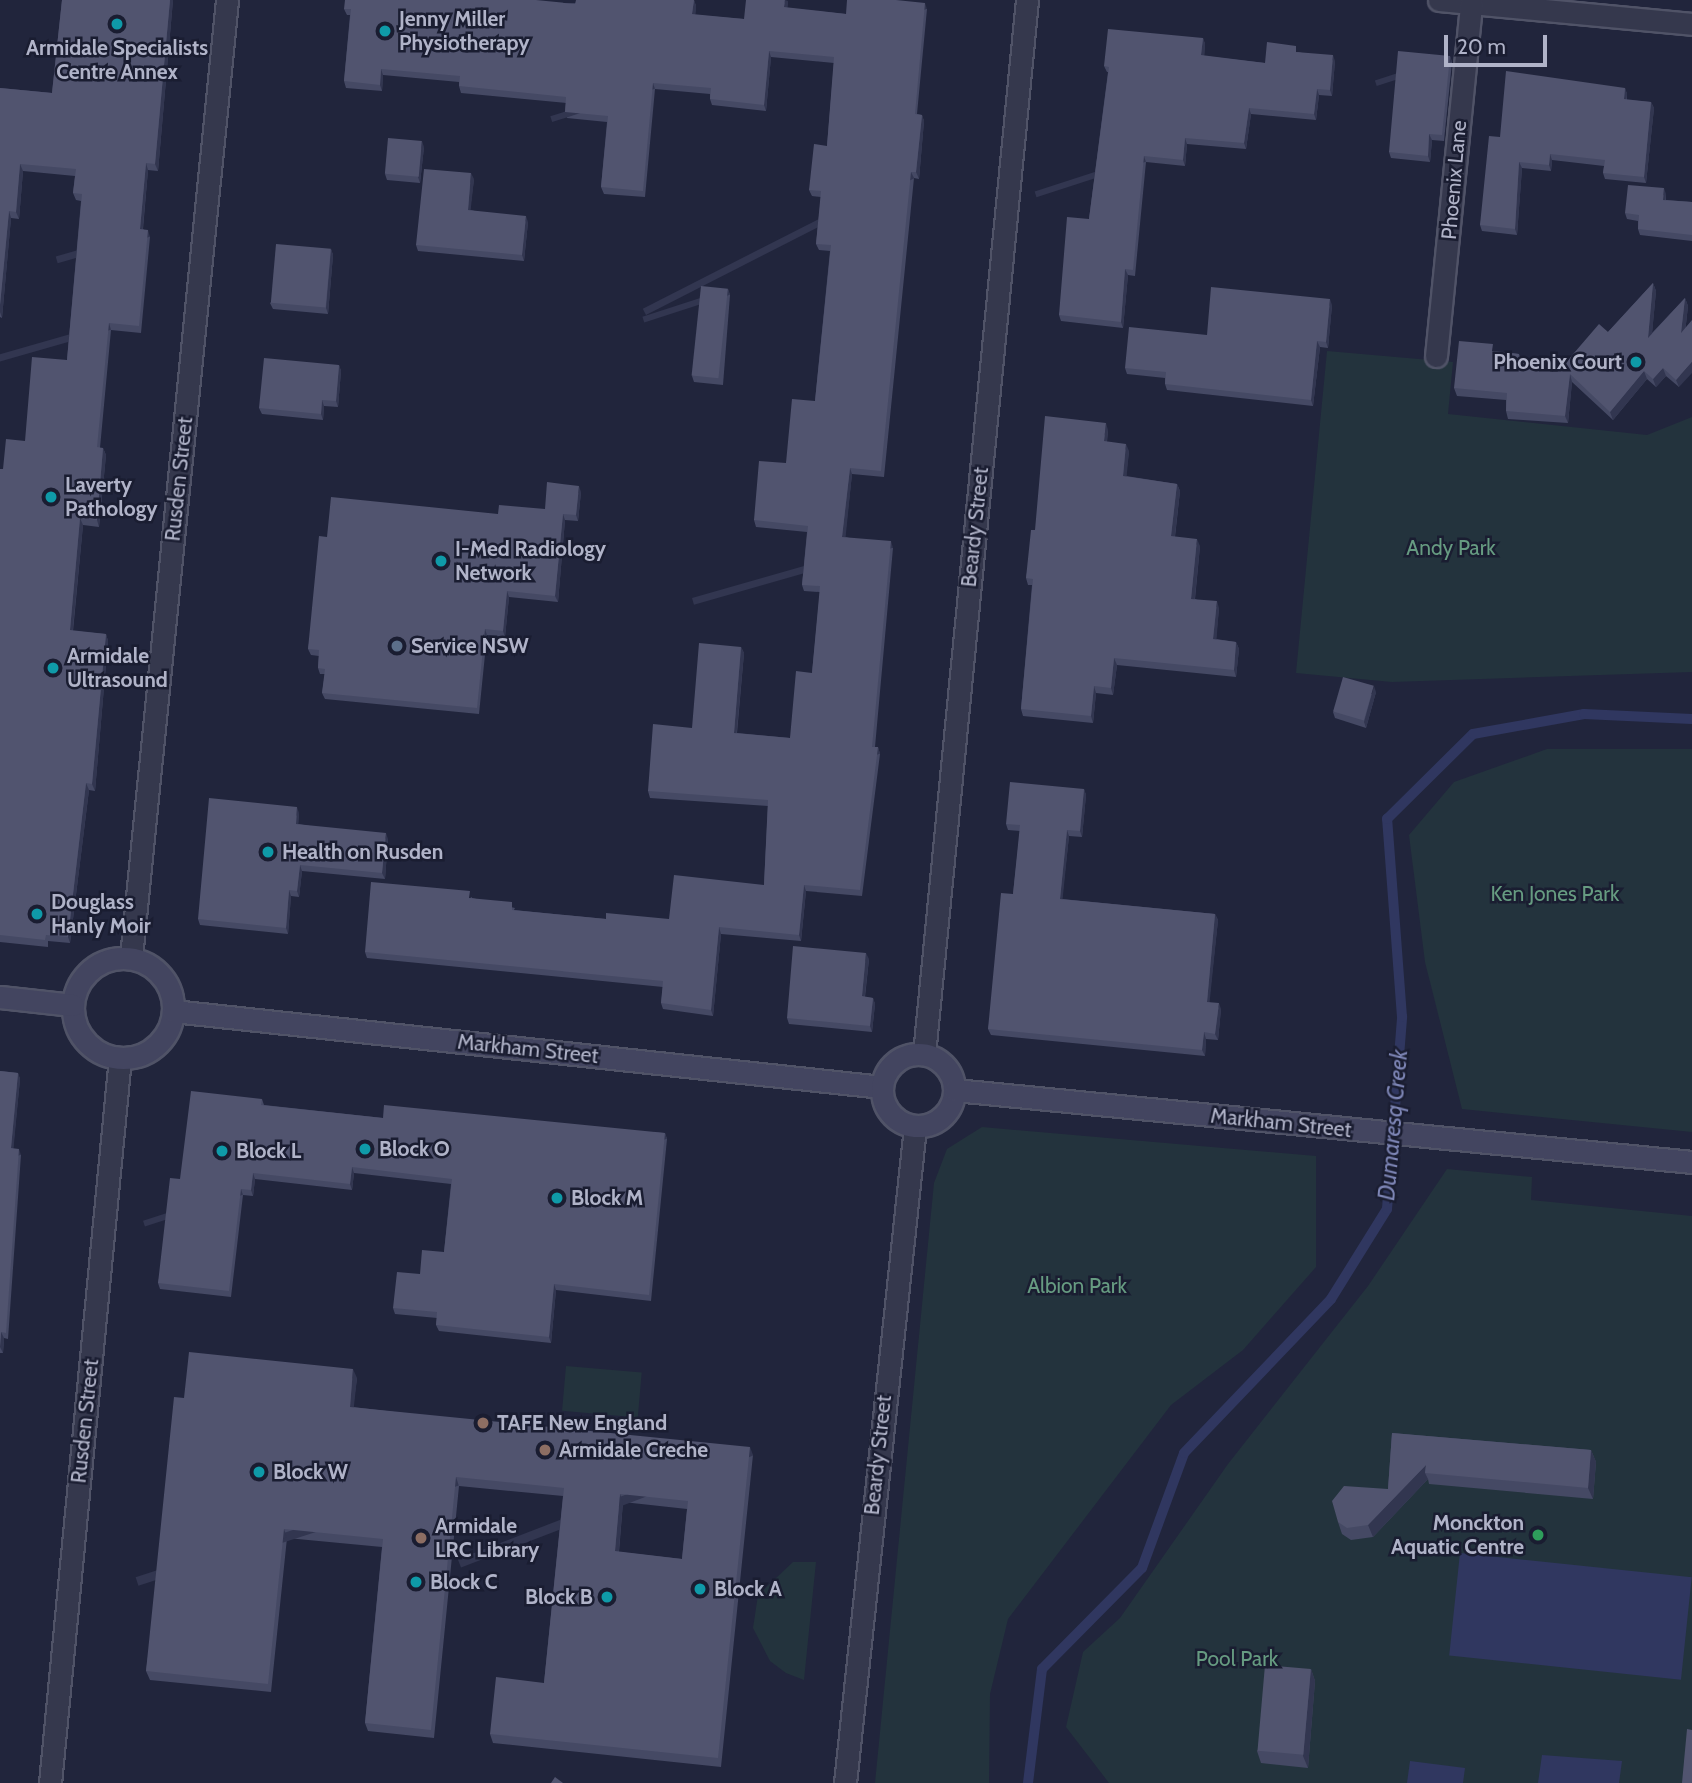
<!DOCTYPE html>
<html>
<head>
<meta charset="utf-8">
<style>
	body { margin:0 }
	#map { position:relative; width:1692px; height:1783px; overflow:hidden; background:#21253c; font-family:Cabin,sans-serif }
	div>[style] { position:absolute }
	.green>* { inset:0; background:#23333d; transform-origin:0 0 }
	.water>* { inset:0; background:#303760; transform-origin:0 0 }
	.stream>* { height:10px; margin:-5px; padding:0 5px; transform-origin:5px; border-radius:5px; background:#303760 }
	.roads { filter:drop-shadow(2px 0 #505367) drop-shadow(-2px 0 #505367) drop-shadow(0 2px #505367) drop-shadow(0 -2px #505367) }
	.street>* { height:21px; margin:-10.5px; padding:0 10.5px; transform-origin:10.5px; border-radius:10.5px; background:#35384d }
	.secondary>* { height:21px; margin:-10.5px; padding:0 10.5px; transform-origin:10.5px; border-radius:10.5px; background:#434560 }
	.secondary>.ring { margin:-10.5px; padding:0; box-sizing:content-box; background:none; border:21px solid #434560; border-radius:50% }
	.wall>* { inset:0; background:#454964 }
	.shaded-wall>* { inset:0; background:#323650; transform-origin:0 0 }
	.building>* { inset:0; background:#51546f; transform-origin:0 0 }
	.dots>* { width:19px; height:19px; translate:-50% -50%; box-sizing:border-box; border:4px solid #1a1d31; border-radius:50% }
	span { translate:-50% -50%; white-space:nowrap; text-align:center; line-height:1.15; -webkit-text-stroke:5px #1a1d31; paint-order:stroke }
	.poi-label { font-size:21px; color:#b0b3c8; font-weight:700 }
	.left { translate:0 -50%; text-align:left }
	.right { translate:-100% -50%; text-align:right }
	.street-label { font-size:21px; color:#b0b3c8 }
	.park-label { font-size:21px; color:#669b81 }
	.water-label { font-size:23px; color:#7e86b6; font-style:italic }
	.scale { position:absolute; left:1444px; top:35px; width:103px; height:32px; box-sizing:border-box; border:4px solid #b0b3c8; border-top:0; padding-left:9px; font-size:21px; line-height:24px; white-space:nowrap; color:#b0b3c8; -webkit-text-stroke:5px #1a1d31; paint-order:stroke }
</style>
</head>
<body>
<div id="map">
	<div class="green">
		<div style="clip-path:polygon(1327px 351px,1453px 362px,1448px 414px,1647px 435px,1692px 417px,1692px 672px,1392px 682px,1296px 673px)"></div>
		<div style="clip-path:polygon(1547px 749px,1692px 749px,1692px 1132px,1462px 1109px,1425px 962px,1409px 835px,1454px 782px)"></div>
		<div style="clip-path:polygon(982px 1127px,1316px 1156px,1316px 1267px,1243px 1350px,1171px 1405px,1008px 1619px,990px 1694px,989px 1783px,875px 1783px,934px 1183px,947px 1149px)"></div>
		<div style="clip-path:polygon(1447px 1169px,1532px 1177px,1531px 1200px,1692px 1216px,1692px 1783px,1109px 1783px,1066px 1727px,1083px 1652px,1120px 1618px,1228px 1464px,1368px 1286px)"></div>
		<div style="left:566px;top:1366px;width:76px;height:45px;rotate:5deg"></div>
		<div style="clip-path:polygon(793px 1562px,816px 1562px,804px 1680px,786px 1673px,770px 1661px,753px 1628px,758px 1595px)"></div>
	</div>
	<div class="water">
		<div style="left:1460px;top:1553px;width:233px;height:103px;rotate:6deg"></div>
		<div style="clip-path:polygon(1542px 1755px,1622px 1761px,1619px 1783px,1538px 1783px)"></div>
		<div style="clip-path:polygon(1410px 1761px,1465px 1768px,1463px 1783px,1407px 1783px)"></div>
	</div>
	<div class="stream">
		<div style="left:1028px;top:1783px;width:115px;rotate:-83deg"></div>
		<div style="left:1042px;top:1669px;width:142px;rotate:-45.3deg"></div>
		<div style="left:1142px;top:1568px;width:122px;rotate:-69.9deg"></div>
		<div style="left:1184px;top:1453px;width:213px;rotate:-46.3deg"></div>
		<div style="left:1331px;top:1299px;width:106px;rotate:-58.1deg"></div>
		<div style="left:1387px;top:1209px;width:193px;rotate:-85.5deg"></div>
		<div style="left:1402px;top:1017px;width:199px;rotate:-94.3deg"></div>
		<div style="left:1387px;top:819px;width:121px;rotate:-44.7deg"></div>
		<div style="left:1473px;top:734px;width:113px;rotate:-10.2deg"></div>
		<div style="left:1584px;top:714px;width:108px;rotate:2.7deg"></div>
	</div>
	<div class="roads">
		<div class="street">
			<div style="left:1439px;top:0;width:254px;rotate:5.4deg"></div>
			<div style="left:1436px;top:356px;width:355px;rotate:-84.3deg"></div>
			<div style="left:131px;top:957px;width:962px;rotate:-84.27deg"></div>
			<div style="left:924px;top:1054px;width:1059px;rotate:-84.42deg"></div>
			<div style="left:50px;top:1783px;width:728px;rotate:-84.49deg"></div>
			<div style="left:845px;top:1783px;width:660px;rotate:-83.91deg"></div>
		</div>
		<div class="secondary">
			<div class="ring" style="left:73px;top:958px;width:79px;height:79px"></div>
			<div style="left:0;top:997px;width:73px;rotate:6.3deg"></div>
			<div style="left:173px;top:1011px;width:713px;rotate:6.12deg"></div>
			<div class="ring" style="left:882px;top:1054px;width:51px;height:51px"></div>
			<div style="left:955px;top:1090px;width:741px;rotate:5.58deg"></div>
		</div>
	</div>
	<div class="wall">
		<div style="clip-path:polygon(62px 0,173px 0,158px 171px,148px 170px,143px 229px,150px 237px,141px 333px,111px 330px,100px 448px,103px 448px,106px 455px,99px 527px,83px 525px,73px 631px,106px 634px,108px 641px,95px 791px,89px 790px,70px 943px,48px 941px,48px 947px,0 942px,0 469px,3px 469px,25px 441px,67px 360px,81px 201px,76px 200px,73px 193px,75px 176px,23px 171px,19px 219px,11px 218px,2px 318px,0 317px,0 88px,52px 93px)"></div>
		<div style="clip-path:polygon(694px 0,696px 6px,695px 15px,744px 19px,788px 1px,787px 8px,846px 14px,927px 9px,917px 114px,922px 115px,924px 121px,919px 179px,914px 178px,884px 477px,852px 474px,845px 537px,893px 548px,875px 747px,878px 747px,880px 754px,862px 896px,806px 891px,801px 941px,721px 934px,713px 1016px,663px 1009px,661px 1003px,663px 987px,367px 958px,365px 952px,472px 897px,472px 898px,515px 908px,514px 910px,606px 919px,669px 919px,764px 885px,768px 806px,650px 798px,648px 791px,692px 728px,741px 647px,744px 653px,737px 733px,790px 738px,812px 673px,820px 592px,804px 591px,802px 585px,807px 532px,756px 527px,754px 520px,786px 463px,815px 401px,830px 251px,819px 250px,816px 244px,821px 197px,812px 196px,809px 190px,827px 146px,834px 63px,771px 57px,766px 111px,712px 105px,710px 99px,710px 94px,655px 89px,645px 197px,604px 194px,601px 187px,607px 122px,567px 118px,565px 112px,566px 103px,461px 93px,459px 86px,459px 82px,383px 75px,382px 91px,346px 88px,344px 81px,350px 15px,347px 15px,344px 9px)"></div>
		<div style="clip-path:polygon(1203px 38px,1205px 44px,1204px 56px,1265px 63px,1298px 52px,1335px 61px,1332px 96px,1319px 95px,1316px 120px,1251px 114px,1246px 149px,1187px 144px,1185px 166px,1146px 162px,1135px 276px,1128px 275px,1123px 328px,1061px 321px,1059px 315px,1089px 219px,1108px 72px,1107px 72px,1104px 66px)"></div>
		<div style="clip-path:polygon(1450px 56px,1452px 62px,1444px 141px,1432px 140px,1430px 162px,1391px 158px,1389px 152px)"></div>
		<div style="clip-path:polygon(1625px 88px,1627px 94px,1627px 100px,1651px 102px,1654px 108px,1646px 183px,1605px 179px,1603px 173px,1604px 166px,1552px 160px,1551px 171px,1522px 168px,1517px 235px,1482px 231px,1480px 225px,1500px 137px)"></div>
		<div style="clip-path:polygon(424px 147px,420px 183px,387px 180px,385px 174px)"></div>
		<div style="clip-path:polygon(474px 179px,470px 210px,528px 222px,524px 261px,418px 251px,416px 245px)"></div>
		<div style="clip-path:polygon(1666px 194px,1666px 200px,1692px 202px,1692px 241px,1640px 235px,1638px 229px,1638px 221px,1627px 219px,1625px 213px)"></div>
		<div style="clip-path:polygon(331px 249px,333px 255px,328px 314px,273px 309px,270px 303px)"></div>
		<div style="clip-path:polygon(1653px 283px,1656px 291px,1652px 333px,1685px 298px,1688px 306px,1679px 387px,1666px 376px,1656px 387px,1647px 379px,1613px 420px,1572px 382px,1568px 423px,1508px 419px,1506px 411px,1506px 400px,1457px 396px,1454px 388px,1496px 351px,1519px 354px,1522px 363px,1562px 367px,1608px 332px)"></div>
		<div style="clip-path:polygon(728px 289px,730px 295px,723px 385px,694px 382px,692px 376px)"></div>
		<div style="clip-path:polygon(1332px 305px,1328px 348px,1320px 347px,1313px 406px,1167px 390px,1165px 384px,1165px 378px,1127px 374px,1125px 368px,1207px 335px)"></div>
		<div style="clip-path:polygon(339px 365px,341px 371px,338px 407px,324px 406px,323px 420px,262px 414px,259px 408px)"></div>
		<div style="clip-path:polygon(1108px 430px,1107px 442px,1129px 451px,1126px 476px,1177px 484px,1180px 491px,1175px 537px,1200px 546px,1195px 599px,1219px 608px,1216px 639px,1236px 642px,1239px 649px,1236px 677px,1117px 665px,1113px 695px,1096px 693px,1093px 723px,1023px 716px,1021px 709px,1032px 585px,1028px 585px,1026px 578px,1035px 530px)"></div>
		<div style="clip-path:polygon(581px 492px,578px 521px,565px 520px,558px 602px,509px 597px,505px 637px,487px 635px,479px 714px,325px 699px,322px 693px,325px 674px,320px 674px,318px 668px,319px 656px,311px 655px,308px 649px,327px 537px,498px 514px,545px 509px)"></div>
		<div style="clip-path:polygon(1376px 692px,1366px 728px,1335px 718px,1333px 712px)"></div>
		<div style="clip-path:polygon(1084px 789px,1086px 795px,1082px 837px,1069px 836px,1062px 899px,1215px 914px,1218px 920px,1209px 1002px,1221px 1009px,1218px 1040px,1206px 1039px,1205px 1056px,991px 1035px,988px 1029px,1013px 894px,1020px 831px,1008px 830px,1006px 824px)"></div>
		<div style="clip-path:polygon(299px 813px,298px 824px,388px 839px,385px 879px,302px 871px,299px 897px,291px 896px,288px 934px,200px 925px,198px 919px)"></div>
		<div style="clip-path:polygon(869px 959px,865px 997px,873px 998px,875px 1004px,872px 1032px,789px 1024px,787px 1018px)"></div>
		<div style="clip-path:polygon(0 1071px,18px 1073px,20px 1079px,13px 1149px,21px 1155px,8px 1339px,4px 1338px,3px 1353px,0 1353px)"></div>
		<div style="clip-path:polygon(262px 1099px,264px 1105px,383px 1118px,665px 1133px,667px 1139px,651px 1301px,556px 1290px,551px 1343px,439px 1331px,436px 1325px,437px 1318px,395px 1314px,393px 1308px,420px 1274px,444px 1252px,451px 1184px,354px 1173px,352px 1190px,255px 1179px,253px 1196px,243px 1195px,231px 1297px,160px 1289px,158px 1283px,180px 1179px)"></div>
		<div style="clip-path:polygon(evenodd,357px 1378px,353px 1407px,753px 1455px,721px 1767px,493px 1743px,490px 1734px,544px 1683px,563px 1496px,459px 1486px,434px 1738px,368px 1731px,365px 1723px,382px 1547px,287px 1538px,271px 1692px,150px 1680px,146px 1671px,184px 1398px,357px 1378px,623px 1502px,687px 1509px,682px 1559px,619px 1552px,623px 1502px)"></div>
		<div style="clip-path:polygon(1392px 1433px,1591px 1450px,1596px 1462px,1593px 1499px,1429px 1484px,1428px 1479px,1373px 1537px,1351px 1540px,1342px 1534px,1338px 1522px,1388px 1489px)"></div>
		<div style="clip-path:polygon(1311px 1669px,1315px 1681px,1308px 1768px,1261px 1763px,1257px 1751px)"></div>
	</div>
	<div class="shaded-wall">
		<div style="clip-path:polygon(170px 0,173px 0,158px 171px,155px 164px)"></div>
		<div style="clip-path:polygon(694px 0,696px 6px,695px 21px,692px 14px)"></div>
		<div style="clip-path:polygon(785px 0,788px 1px,787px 14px,784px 7px)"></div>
		<div style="left:925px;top:3px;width:6px;height:111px;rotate:72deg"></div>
		<div style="clip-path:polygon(1203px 38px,1205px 44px,1204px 61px,1201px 55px)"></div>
		<div style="clip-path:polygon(769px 51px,771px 57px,766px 111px,764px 105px)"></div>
		<div style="clip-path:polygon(1333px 55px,1335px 61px,1332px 96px,1330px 90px)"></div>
		<div style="left:1450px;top:56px;width:6px;height:79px;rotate:72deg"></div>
		<div style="clip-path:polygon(381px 69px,383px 75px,382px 91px,380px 85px)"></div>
		<div style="left:653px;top:83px;width:6px;height:108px;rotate:72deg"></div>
		<div style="clip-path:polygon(1625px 88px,1627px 94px,1626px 105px,1624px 99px)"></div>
		<div style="clip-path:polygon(1317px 89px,1319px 95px,1316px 120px,1314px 114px)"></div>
		<div style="clip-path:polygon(1651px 102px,1654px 108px,1646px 183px,1644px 177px)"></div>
		<div style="clip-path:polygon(1249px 108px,1251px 114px,1246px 149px,1244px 143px)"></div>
		<div style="clip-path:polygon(922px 115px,924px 121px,919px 179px,916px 172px)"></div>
		<div style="clip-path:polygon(1429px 134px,1432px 140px,1430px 162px,1428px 156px)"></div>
		<div style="clip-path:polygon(1185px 138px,1187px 144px,1185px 166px,1183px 160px)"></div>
		<div style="clip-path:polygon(422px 141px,424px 147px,420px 183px,418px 177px)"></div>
		<div style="clip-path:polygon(1550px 154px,1552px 160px,1551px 171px,1549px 165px)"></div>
		<div style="left:1144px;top:156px;width:6px;height:115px;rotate:72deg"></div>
		<div style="clip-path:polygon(1519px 162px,1522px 168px,1517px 235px,1515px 229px)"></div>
		<div style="clip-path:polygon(146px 163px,148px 170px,142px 236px,140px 229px)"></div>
		<div style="clip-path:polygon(20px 164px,23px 171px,19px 219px,16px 212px)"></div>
		<div style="left:911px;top:172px;width:7px;height:301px;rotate:63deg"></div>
		<div style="clip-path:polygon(471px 173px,474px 179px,470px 216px,468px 210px)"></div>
		<div style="clip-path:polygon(1664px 188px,1666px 194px,1665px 206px,1663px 200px)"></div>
		<div style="clip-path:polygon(9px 211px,11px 218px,2px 318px,0 312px,0 305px)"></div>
		<div style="clip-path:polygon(526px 216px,528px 222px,524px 261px,522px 255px)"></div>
		<div style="left:148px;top:230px;width:7px;height:96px;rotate:74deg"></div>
		<div style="clip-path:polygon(331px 249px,333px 255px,328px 314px,326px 308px)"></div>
		<div style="clip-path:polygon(1125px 269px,1128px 275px,1123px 328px,1121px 322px)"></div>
		<div style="clip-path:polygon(1653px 283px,1656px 291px,1651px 345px,1648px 338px)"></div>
		<div style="left:728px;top:289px;width:6px;height:90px;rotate:72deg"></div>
		<div style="clip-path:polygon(1685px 298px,1688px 306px,1684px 341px,1681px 333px)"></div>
		<div style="clip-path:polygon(1330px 299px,1332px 305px,1328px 348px,1326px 342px)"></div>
		<div style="left:109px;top:323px;width:7px;height:125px;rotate:74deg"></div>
		<div style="clip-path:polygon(1317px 341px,1320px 347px,1313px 406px,1311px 400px)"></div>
		<div style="clip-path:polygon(1692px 362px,1692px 373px,1679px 387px,1676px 380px)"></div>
		<div style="clip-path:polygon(339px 365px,341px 371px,338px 407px,336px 401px)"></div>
		<div style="clip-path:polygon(1663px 368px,1666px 376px,1656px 387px,1653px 379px)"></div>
		<div style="clip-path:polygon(1644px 371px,1647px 379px,1613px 420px,1610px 412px)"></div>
		<div style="clip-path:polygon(1570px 374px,1572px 382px,1568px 423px,1565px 416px)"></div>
		<div style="clip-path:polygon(322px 400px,324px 406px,323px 420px,321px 414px)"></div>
		<div style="clip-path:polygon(1106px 423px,1108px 430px,1106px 448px,1104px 441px)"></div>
		<div style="clip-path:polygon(1126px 444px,1129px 451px,1126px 483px,1123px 476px)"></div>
		<div style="clip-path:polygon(103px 448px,106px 455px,99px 527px,97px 520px)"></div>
		<div style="clip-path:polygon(850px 468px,852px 474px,845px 543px,842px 537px)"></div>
		<div style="clip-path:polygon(1177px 484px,1180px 491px,1174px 543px,1171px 536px)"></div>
		<div style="clip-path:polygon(579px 486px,581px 492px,578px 521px,576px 515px)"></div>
		<div style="clip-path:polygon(563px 514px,565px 520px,558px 602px,555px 596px)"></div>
		<div style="clip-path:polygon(80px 518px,83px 525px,72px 637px,70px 630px)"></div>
		<div style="clip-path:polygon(1197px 539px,1200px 546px,1194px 606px,1191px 599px)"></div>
		<div style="left:891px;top:541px;width:7px;height:207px;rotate:74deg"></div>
		<div style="clip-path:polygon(507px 591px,509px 597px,505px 637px,503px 631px)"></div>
		<div style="clip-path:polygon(1217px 601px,1219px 608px,1216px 646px,1213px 639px)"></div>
		<div style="left:485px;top:629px;width:6px;height:79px;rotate:72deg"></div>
		<div style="clip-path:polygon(106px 634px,108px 641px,95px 791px,92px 784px)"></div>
		<div style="clip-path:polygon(1236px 642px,1239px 649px,1236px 677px,1234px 670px)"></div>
		<div style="clip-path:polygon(741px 647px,744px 653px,736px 739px,734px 733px)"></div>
		<div style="clip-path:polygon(1114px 658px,1117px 665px,1113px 695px,1111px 688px)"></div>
		<div style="clip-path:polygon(1094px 686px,1096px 693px,1093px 723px,1091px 716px)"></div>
		<div style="clip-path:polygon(1374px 686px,1376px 692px,1366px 728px,1364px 722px)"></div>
		<div style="left:878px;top:747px;width:7px;height:144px;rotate:74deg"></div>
		<div style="clip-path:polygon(86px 783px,89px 790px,70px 943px,68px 937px)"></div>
		<div style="clip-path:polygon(1084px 789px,1086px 795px,1082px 837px,1080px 831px)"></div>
		<div style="clip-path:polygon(297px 807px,299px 813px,298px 830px,296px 824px)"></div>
		<div style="clip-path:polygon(1067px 830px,1069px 836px,1062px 905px,1060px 899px)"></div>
		<div style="clip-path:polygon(386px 833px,388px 839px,385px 879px,382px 873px)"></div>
		<div style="clip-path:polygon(300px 865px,302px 871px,299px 897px,297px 891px)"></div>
		<div style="clip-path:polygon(804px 885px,806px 891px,801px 941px,799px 935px)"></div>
		<div style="clip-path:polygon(289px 890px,291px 896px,288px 934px,286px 928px)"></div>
		<div style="clip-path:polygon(1215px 914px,1218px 920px,1209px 1008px,1207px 1002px)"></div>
		<div style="clip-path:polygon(719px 927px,721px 934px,713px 1016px,711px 1010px)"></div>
		<div style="clip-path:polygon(866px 953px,869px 959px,864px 1002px,862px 996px)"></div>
		<div style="clip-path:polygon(873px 998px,875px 1004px,872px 1032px,870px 1026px)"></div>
		<div style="clip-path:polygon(1219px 1003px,1221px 1009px,1218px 1040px,1215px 1034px)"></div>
		<div style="clip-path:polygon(1204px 1032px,1206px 1039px,1205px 1056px,1202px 1050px)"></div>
		<div style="clip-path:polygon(18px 1073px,20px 1079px,13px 1154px,11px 1148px)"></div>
		<div style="left:665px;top:1133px;width:6px;height:163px;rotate:72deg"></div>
		<div style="left:19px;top:1149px;width:6px;height:184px;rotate:72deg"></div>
		<div style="clip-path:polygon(352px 1167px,354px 1173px,352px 1190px,350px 1184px)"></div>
		<div style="clip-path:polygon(253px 1173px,255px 1179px,253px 1196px,251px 1190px)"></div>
		<div style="left:241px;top:1189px;width:6px;height:103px;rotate:72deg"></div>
		<div style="clip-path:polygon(554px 1284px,556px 1290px,551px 1343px,549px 1337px)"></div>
		<div style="clip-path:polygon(1px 1332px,4px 1338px,3px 1353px,0 1347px)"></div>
		<div style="clip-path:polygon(353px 1369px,357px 1378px,353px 1415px,350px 1407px)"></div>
		<div style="left:750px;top:1447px;width:9px;height:313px;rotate:69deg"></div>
		<div style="clip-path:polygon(1591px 1450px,1596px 1462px,1593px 1499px,1588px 1488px)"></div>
		<div style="clip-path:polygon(1426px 1465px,1425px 1473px,1428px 1479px,1373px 1537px,1368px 1525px)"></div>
		<div style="left:456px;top:1477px;width:9px;height:254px;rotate:72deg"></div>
		<div style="clip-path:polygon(620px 1494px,623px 1502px,618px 1560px,615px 1551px)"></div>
		<div style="left:284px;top:1529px;width:9px;height:156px;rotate:72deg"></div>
		<div style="clip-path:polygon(1311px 1669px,1315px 1681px,1308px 1768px,1303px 1756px)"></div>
	</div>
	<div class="building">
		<div style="clip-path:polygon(62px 0,170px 0,155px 164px,146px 163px,140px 229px,148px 230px,139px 326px,109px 323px,97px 447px,103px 448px,97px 520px,80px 518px,70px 630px,106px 634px,92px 784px,86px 783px,68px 937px,46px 935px,45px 940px,0 935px,0 469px,3px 469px,6px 439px,25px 441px,32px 357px,67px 360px,82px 194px,73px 193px,76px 169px,20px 164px,16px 212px,9px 211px,0 305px,0 88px,52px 93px)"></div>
		<div style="clip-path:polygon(345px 0,536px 0,575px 4px,576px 0,694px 0,692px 14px,744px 19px,746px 0,785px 0,784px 7px,846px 14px,847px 0,896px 0,925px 3px,915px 114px,922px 115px,916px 172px,911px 172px,881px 471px,850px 468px,842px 537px,891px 541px,872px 747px,878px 747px,860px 890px,804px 885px,799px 935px,719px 927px,711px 1010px,661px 1003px,663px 981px,365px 952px,371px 882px,470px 891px,469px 898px,512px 902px,512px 910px,606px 919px,606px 913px,669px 919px,674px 875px,764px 885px,768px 800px,648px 791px,653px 724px,692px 728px,699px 643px,741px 647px,734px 733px,790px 738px,796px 671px,812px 673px,820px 586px,802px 585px,808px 526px,754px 520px,759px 461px,786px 463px,792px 399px,815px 401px,831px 245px,816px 244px,821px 191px,809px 190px,814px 144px,827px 146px,834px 57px,769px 51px,764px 105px,710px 99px,711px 88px,653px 83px,643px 191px,601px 187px,608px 116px,565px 112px,566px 97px,459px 86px,460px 76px,381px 69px,380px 85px,344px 81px,351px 9px,344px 9px)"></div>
		<div style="clip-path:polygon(1108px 29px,1203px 38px,1201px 55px,1265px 63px,1267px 42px,1296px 46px,1296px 52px,1333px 55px,1330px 90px,1317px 89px,1314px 114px,1249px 108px,1244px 143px,1185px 138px,1183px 160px,1144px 156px,1133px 270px,1125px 269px,1121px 322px,1059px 315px,1067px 217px,1089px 219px,1109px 67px,1104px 66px)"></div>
		<div style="clip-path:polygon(1398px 51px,1450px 56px,1442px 135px,1429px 134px,1428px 156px,1389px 152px)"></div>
		<div style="clip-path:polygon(1506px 71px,1625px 88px,1624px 99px,1651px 102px,1644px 177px,1603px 173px,1605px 160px,1550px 154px,1549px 165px,1519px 162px,1515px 229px,1480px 225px,1489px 136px,1500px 137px)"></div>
		<div style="left:388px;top:138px;width:34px;height:36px;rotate:5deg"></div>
		<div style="clip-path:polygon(424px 169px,471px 173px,468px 210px,526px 216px,522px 255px,416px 245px)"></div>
		<div style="clip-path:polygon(1628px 185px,1664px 188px,1663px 200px,1692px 202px,1692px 235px,1638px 229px,1639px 215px,1625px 213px)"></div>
		<div style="left:276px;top:244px;width:55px;height:59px;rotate:5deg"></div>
		<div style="clip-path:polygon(1653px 283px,1648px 338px,1685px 298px,1681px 333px,1692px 320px,1692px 362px,1676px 380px,1663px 368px,1653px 379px,1644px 371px,1610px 412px,1570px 374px,1565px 416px,1506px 411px,1507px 393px,1454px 388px,1459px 341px,1493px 344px,1492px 351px,1519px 354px,1518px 362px,1562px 367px,1599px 324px,1608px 332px)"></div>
		<div style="left:701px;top:286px;width:27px;height:90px;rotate:6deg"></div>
		<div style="clip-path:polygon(1211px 287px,1330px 299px,1326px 342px,1317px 341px,1311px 400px,1165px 384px,1166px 372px,1125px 368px,1129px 327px,1207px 335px)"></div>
		<div style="clip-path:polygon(264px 358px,339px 365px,336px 401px,322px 400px,321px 414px,259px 408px)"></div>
		<div style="clip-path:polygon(1045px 416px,1106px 423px,1104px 441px,1126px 444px,1123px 476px,1177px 484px,1171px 536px,1197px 539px,1191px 599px,1217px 601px,1213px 639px,1236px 642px,1234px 670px,1114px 658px,1111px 688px,1094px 686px,1091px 716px,1021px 709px,1033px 579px,1026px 578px,1031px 530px,1035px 530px)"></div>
		<div style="clip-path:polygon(547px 482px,579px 486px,576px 515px,563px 514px,555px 596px,507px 591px,503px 631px,485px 629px,477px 708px,322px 693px,325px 669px,318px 668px,319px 650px,308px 649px,319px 536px,327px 537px,331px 497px,498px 514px,499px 505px,545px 509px)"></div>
		<div style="left:1343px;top:677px;width:32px;height:36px;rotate:16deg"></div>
		<div style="clip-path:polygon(1010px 782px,1084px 789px,1080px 831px,1067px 830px,1060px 899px,1215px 914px,1207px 1002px,1219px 1003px,1215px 1034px,1204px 1032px,1202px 1050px,988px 1029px,1001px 893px,1013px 894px,1020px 825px,1006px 824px)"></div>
		<div style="clip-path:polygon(209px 798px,297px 807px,296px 824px,386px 833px,382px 873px,300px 865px,297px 891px,289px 890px,286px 928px,198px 919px)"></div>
		<div style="clip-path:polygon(793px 946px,866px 953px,862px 996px,873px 998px,870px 1026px,787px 1018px)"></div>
		<div style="clip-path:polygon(0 1071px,18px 1073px,11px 1148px,19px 1149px,6px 1333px,1px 1332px,0 1347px)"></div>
		<div style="clip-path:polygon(191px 1091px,262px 1099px,261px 1105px,383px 1118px,384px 1105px,665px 1133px,649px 1295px,554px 1284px,549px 1337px,436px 1325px,437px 1312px,393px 1308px,397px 1272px,420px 1274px,422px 1250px,444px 1252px,452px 1179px,352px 1167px,350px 1184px,253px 1173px,251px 1190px,241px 1189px,229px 1291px,158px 1283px,170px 1178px,180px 1179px)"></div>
		<div style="clip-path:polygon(evenodd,189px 1352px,353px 1369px,350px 1407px,750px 1447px,718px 1758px,490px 1734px,496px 1677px,544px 1683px,564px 1488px,456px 1477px,431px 1730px,365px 1723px,383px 1539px,284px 1529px,268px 1684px,146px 1671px,174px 1397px,184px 1398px,189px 1352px,620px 1494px,688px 1501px,682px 1559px,615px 1551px,620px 1494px)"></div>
		<div style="clip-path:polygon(1392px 1433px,1591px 1450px,1588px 1488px,1425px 1473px,1426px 1465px,1368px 1525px,1347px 1528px,1338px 1522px,1332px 1501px,1344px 1486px,1388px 1489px)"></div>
		<div style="left:1265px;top:1665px;width:46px;height:86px;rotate:5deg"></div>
		<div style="clip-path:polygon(1687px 1729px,1692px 1730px,1692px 1783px,1682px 1783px)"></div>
		<div style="clip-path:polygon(555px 1777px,563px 1783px,551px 1783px)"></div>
	</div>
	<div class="dots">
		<div style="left:117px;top:24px;background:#0f9aa8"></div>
		<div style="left:385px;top:31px;background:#0f9aa8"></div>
		<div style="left:1636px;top:362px;background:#0f9aa8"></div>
		<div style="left:51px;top:497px;background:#0f9aa8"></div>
		<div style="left:441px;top:561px;background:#0f9aa8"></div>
		<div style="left:397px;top:646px;background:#5c6f8a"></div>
		<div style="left:53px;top:668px;background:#0f9aa8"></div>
		<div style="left:268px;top:852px;background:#0f9aa8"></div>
		<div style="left:37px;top:914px;background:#0f9aa8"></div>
		<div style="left:365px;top:1149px;background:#0f9aa8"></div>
		<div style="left:222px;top:1151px;background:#0f9aa8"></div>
		<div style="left:557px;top:1198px;background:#0f9aa8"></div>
		<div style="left:483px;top:1423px;background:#8d6e63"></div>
		<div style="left:545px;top:1450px;background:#8d6e63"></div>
		<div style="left:259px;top:1472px;background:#0f9aa8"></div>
		<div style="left:1538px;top:1535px;background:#2e9e5b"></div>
		<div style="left:421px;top:1538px;background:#8d6e63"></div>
		<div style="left:416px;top:1582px;background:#0f9aa8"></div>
		<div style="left:700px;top:1589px;background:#0f9aa8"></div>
		<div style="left:607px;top:1597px;background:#0f9aa8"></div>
	</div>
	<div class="poi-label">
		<span class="left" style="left:399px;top:31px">Jenny Miller<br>Physiotherapy</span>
		<span style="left:117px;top:60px">Armidale Specialists<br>Centre Annex</span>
		<span class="right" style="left:1622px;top:362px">Phoenix Court</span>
		<span class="left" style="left:65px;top:497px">Laverty<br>Pathology</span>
		<span class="left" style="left:455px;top:561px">I-Med Radiology<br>Network</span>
		<span class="left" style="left:411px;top:646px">Service NSW</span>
		<span class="left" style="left:67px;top:668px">Armidale<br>Ultrasound</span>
		<span class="left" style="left:282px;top:852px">Health on Rusden</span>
		<span class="left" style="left:51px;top:914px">Douglass<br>Hanly Moir</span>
		<span class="left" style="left:379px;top:1149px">Block O</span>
		<span class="left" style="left:236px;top:1151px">Block L</span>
		<span class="left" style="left:571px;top:1198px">Block M</span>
		<span class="left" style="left:497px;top:1423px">TAFE New England</span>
		<span class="left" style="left:559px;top:1450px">Armidale Creche</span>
		<span class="left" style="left:273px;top:1472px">Block W</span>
		<span class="right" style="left:1524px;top:1535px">Monckton<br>Aquatic Centre</span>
		<span class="left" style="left:435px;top:1538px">Armidale<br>LRC Library</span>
		<span class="left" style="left:430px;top:1582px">Block C</span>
		<span class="left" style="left:714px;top:1589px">Block A</span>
		<span class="right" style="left:593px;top:1597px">Block B</span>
	</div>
	<div class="street-label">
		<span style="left:1454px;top:180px;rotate:-85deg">Phoenix Lane</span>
		<span style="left:179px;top:479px;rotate:-84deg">Rusden Street</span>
		<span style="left:975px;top:527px;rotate:-84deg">Beardy Street</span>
		<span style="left:528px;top:1049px;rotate:6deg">Markham Street</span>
		<span style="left:1281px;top:1123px;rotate:6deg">Markham Street</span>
		<span style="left:85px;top:1421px;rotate:-84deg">Rusden Street</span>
		<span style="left:878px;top:1455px;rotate:-84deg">Beardy Street</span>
	</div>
	<div class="park-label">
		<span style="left:1451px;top:548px">Andy Park</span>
		<span style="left:1555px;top:894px">Ken Jones Park</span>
		<span style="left:1077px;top:1286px">Albion Park</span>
		<span style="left:1237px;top:1659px">Pool Park</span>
	</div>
	<div class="water-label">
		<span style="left:1393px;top:1125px;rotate:-85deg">Dumaresq Creek</span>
	</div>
	<div class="scale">20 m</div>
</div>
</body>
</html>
